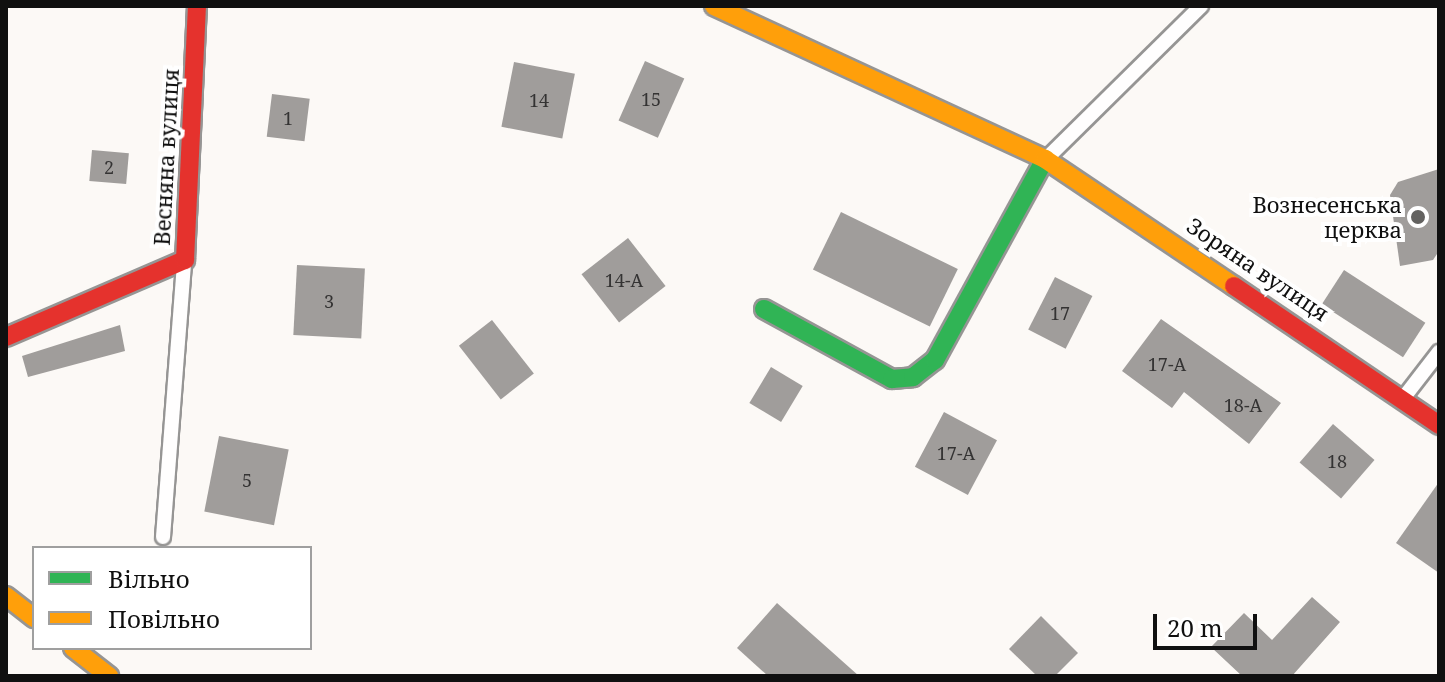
<!DOCTYPE html>
<html>
<head>
<meta charset="utf-8">
<style>
	body { margin:0 }
	#map { position:relative; width:1445px; height:682px; overflow:hidden; background:#fcf9f6; font-family:"Noto Serif",serif }
	div>[style] { position:absolute }
	.building>* { inset:0; background:#a09d9b; transform-origin:0 0 }
	.roads { filter:drop-shadow(2px 0 #969594) drop-shadow(-2px 0 #969594) drop-shadow(0 2px #969594) drop-shadow(0 -2px #969594) }
	.lane>* { height:14px; margin:-7px; padding:0 7px; transform-origin:7px; border-radius:7px; background:#fffefe }
	.fast>* { height:18px; margin:-9px; padding:0 9px; transform-origin:9px; border-radius:9px; background:#30b455 }
	.slow>* { height:18px; margin:-9px; padding:0 9px; transform-origin:9px; border-radius:9px; background:#ff9f0a }
	.jam>* { height:18px; margin:-9px; padding:0 9px; transform-origin:9px; border-radius:9px; background:#e5322d }
	.dots>* { width:22px; height:22px; translate:-50% -50%; box-sizing:border-box; border:4px solid #fff; border-radius:50% }
	span { translate:-50% -50%; white-space:nowrap; text-align:center; line-height:1.15; -webkit-text-stroke:8px #fff; paint-order:stroke }
	.number-label { font-size:18px; color:#343333 }
	.number-label span { -webkit-text-stroke-width:0 }
	.street-label { font-size:22px; color:#101010 }
	.poi-label { font-size:22px; color:#101010 }
	.right { translate:-100% -50%; text-align:right }
	.frame { position:absolute; inset:0; border:8px solid #101010; pointer-events:none }
	.legend { position:absolute; left:32px; top:546px; width:280px; height:104px; box-sizing:border-box; background:#fff; border:2px solid #9f9f9f; margin:0; padding:10px 14px; list-style:none; font-size:24px; color:#101010 }
	.legend li { display:flex; align-items:center; gap:16px; height:40px }
	.legend b { width:40px; border:2px solid #9f9f9f }
	.scale { position:absolute; left:1153px; top:614px; width:104px; height:36px; box-sizing:border-box; border:4px solid #101010; border-top:0; padding-left:10px; font-size:24px; line-height:28px; white-space:nowrap; color:#101010; -webkit-text-stroke:6px #fff; paint-order:stroke }
</style>
</head>
<body>
<div id="map">
	<div class="building">
		<div style="left:645px;top:61px;width:43px;height:65px;rotate:24deg"></div>
		<div style="left:514px;top:62px;width:62px;height:66px;rotate:11deg"></div>
		<div style="left:272px;top:94px;width:38px;height:43px;rotate:7deg"></div>
		<div style="left:92px;top:150px;width:37px;height:31px;rotate:5deg"></div>
		<div style="clip-path:polygon(1439px 169px,1439px 251px,1433px 260px,1400px 266px,1390px 195px,1398px 182px)"></div>
		<div style="left:841px;top:212px;width:130px;height:64px;rotate:26deg"></div>
		<div style="left:628px;top:238px;width:61px;height:59px;rotate:52deg"></div>
		<div style="left:297px;top:265px;width:68px;height:70px;rotate:3deg"></div>
		<div style="left:1344px;top:270px;width:97px;height:41px;rotate:33deg"></div>
		<div style="left:1055px;top:277px;width:42px;height:59px;rotate:27deg"></div>
		<div style="clip-path:polygon(1161px 319px,1281px 403px,1249px 444px,1184px 392px,1172px 408px,1122px 371px)"></div>
		<div style="left:492px;top:320px;width:68px;height:42px;rotate:52deg"></div>
		<div style="clip-path:polygon(120px 325px,125px 351px,28px 377px,22px 356px)"></div>
		<div style="left:771px;top:367px;width:37px;height:42px;rotate:31deg"></div>
		<div style="left:944px;top:412px;width:60px;height:62px;rotate:28deg"></div>
		<div style="left:1333px;top:424px;width:55px;height:51px;rotate:41deg"></div>
		<div style="left:219px;top:436px;width:71px;height:77px;rotate:11deg"></div>
		<div style="clip-path:polygon(1439px 482px,1439px 573px,1396px 543px)"></div>
		<div style="clip-path:polygon(1312px 597px,1340px 622px,1292px 676px,1242px 676px,1211px 647px,1244px 613px,1272px 640px)"></div>
		<div style="clip-path:polygon(777px 603px,859px 676px,768px 676px,737px 648px)"></div>
		<div style="clip-path:polygon(1041px 616px,1078px 653px,1055px 676px,1037px 676px,1009px 649px)"></div>
	</div>
	<div class="roads">
		<div class="lane">
			<div style="left:1048px;top:157px;width:215px;rotate:-44.6deg"></div>
			<div style="left:1405px;top:396px;width:56px;rotate:-52.3deg"></div>
			<div style="left:163px;top:537px;width:273px;rotate:-85.6deg"></div>
		</div>
		<div class="fast">
			<div style="left:764px;top:309px;width:146px;rotate:28.7deg"></div>
			<div style="left:892px;top:379px;width:21px;rotate:-5deg"></div>
			<div style="left:913px;top:377px;width:28px;rotate:-38deg"></div>
			<div style="left:935px;top:360px;width:229px;rotate:-61.3deg"></div>
		</div>
		<div class="slow">
			<div style="left:714px;top:6px;width:365px;rotate:24.8deg"></div>
			<div style="left:1045px;top:159px;width:228px;rotate:33.9deg"></div>
			<div style="left:6px;top:596px;width:36px;rotate:38deg"></div>
			<div style="left:73px;top:648px;width:46px;rotate:37.9deg"></div>
		</div>
		<div class="jam">
			<div style="left:1234px;top:286px;width:248px;rotate:34.1deg"></div>
			<div style="left:6px;top:337px;width:195px;rotate:-23.3deg"></div>
			<div style="left:185px;top:260px;width:254px;rotate:-87.3deg"></div>
		</div>
	</div>
	<div class="dots">
		<div style="left:1418px;top:217px;background:#636260"></div>
	</div>
	<div class="number-label">
		<span style="left:651px;top:99px">15</span>
		<span style="left:539px;top:100px">14</span>
		<span style="left:288px;top:118px">1</span>
		<span style="left:109px;top:167px">2</span>
		<span style="left:624px;top:280px">14-А</span>
		<span style="left:329px;top:301px">3</span>
		<span style="left:1060px;top:313px">17</span>
		<span style="left:1167px;top:364px">17-А</span>
		<span style="left:1243px;top:405px">18-А</span>
		<span style="left:956px;top:453px">17-А</span>
		<span style="left:1337px;top:461px">18</span>
		<span style="left:247px;top:480px">5</span>
	</div>
	<div class="street-label">
		<span style="left:166px;top:157px;rotate:-87deg">Весняна вулиця</span>
		<span style="left:1258px;top:269px;rotate:34deg">Зоряна вулиця</span>
	</div>
	<div class="poi-label">
		<span class="right" style="left:1402px;top:217px">Вознесенська<br>церква</span>
	</div>
	<div class="frame"></div>
	<ul class="legend">
	<li><b style="height:10px;background:#30b455"></b>Вільно</li>
	<li><b style="height:10px;background:#ff9f0a"></b>Повільно</li>
	</ul>
	<div class="scale">20 m</div>
</div>
</body>
</html>
